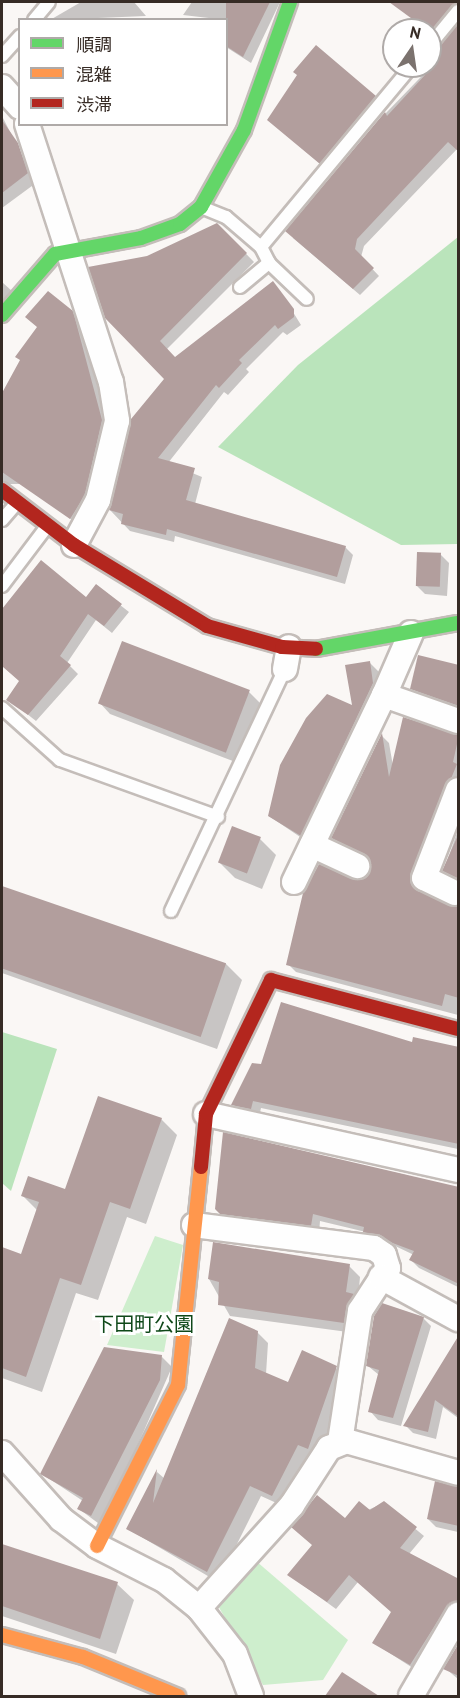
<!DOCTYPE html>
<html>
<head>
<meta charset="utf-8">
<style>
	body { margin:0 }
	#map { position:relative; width:460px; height:1698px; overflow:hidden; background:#faf7f5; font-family:"PT Sans","Noto Sans JP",sans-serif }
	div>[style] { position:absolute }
	.green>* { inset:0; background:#ceeecd }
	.forest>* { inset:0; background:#bae4bb }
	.shadow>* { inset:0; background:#0003 }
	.building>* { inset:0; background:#b29e9d; transform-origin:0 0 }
	.roads { filter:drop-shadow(2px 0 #c4bdb9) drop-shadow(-2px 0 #c4bdb9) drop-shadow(0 2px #c4bdb9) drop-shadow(0 -2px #c4bdb9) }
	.lane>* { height:12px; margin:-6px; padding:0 6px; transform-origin:6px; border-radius:6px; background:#fefefe }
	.street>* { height:24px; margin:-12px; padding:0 12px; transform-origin:12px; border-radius:12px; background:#fefefe }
	.fast>* { height:14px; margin:-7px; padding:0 7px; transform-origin:7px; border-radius:7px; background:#63d668 }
	.slow>* { height:14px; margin:-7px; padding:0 7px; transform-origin:7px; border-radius:7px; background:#ff974d }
	.jam>* { height:14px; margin:-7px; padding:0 7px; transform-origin:7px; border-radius:7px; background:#b3261e }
	span { translate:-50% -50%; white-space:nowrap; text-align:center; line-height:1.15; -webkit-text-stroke:6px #fff; paint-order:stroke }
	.park-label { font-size:20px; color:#0f4819 }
	.frame { position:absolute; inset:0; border:3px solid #362b25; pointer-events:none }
	.legend { position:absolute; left:18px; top:18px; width:210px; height:108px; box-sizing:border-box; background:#fff; border:2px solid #afaaa8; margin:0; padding:8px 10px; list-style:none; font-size:18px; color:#362b25 }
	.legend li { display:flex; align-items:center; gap:12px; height:30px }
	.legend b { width:30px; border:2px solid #afaaa8 }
	.north { position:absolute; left:382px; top:18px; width:60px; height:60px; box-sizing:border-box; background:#fff; border:2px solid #afaaa8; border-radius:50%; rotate:13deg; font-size:16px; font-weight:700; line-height:24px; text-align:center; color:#362b25 }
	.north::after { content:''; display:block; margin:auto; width:21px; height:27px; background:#7b726e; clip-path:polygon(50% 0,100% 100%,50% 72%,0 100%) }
</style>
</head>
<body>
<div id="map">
	<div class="green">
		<div style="clip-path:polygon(155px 1236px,183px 1245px,164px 1352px,107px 1345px)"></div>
		<div style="clip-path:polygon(256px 1561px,348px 1640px,323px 1680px,263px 1685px,216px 1602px)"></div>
	</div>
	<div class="forest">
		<div style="clip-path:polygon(458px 237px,458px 544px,401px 545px,218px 447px,298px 365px)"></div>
		<div style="clip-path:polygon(2px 1032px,57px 1049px,11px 1191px,2px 1183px)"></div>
	</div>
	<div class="shadow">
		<div style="clip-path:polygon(81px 2px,134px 2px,146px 16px,50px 20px)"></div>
		<div style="clip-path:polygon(192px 2px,280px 2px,251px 63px,226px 47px,226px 20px,183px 15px)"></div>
		<div style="clip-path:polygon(391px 2px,458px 2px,458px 13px,430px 36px,430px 30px)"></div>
		<div style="clip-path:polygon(316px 48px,383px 106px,329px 171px,278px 128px)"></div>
		<div style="clip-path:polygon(447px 50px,458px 148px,364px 246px,361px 257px,379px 276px,360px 295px,293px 238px,385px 114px)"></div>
		<div style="clip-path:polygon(2px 116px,36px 183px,2px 208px)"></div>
		<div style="clip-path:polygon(217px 224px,254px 262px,167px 349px,175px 359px,280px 291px,301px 325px,287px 335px,283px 332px,246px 369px,249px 372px,228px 395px,224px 392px,168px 463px,202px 477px,195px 504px,345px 547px,353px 555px,345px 584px,175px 536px,174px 542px,130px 531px,110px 510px,166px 379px,106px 317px,148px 257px)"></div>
		<div style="clip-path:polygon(2px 282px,13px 292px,2px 307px)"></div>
		<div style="clip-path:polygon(72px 312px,82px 322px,111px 431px,80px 526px,24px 484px,2px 484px,2px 396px,22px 361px)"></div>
		<div style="clip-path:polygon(440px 554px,449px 563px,447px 596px,425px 594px,417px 586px)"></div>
		<div style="clip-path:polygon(41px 562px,86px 599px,96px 586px,129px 612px,112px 633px,96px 620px,67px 663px,78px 674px,36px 721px,8px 699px,20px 681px,2px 666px,2px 614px)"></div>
		<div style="clip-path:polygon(369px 662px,380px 673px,384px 695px,312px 845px,269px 816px,354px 708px)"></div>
		<div style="clip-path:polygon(458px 666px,458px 710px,412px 689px)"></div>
		<div style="clip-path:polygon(249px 692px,261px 704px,238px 763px,110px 714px,99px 702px)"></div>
		<div style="clip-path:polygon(458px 734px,458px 786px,417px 888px,458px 965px,458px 1015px,296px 972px,288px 964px,372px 872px,370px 861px,333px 838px,382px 736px,389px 743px,393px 766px)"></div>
		<div style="clip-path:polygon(458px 830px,458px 881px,444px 870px)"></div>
		<div style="clip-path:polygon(260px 839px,276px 855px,262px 889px,235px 878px,219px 862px)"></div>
		<div style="clip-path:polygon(2px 887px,226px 964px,242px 980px,217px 1049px,2px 973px)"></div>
		<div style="clip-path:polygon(413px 1044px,458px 1047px,458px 1149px,261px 1108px,259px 1117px,233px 1105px,262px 1066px)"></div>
		<div style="clip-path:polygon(161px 1119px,177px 1135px,146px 1224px,127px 1217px,98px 1300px,76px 1293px,42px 1392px,2px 1378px,2px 1248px,22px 1256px,38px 1211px,23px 1196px,66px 1190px)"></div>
		<div style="clip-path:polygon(224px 1134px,406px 1175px,458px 1194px,458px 1287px,419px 1268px,411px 1260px,414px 1255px,366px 1232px,320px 1221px,319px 1233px,230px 1222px,224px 1216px,319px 1225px,223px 1215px,217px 1208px)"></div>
		<div style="clip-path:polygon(349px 1266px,360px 1277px,355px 1333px,230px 1316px,209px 1279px)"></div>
		<div style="clip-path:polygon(423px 1318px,431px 1326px,401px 1426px,378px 1420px,370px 1411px,379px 1375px,368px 1366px)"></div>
		<div style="clip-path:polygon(257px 1332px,268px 1343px,266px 1374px,289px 1384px,336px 1368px,347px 1378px,319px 1459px,309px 1455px,283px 1506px,261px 1496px,218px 1582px,128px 1529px,157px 1472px,165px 1479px)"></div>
		<div style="clip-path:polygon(458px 1338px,458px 1418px,443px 1407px,436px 1439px,413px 1433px,405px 1425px)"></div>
		<div style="clip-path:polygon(162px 1357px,172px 1367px,102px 1526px,79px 1509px,83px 1501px,42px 1474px)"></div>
		<div style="clip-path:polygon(458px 1488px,458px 1532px,436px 1527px,428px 1519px)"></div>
		<div style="clip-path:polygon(384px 1503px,424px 1536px,409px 1554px,458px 1581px,458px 1614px,419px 1672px,374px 1643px,392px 1612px,358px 1582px,336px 1609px,289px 1575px,345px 1520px)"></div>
		<div style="clip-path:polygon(2px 1546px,117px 1584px,134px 1600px,116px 1654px,2px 1616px)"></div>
		<div style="clip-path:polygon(458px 1645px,458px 1679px,445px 1668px)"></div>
		<div style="clip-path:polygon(343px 1674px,377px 1696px,327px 1696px)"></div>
	</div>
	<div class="building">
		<div style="clip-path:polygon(226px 2px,270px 2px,243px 57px,226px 46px)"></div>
		<div style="clip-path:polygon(389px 2px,459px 2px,459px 3px,430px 32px)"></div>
		<div style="clip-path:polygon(459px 23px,459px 152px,448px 142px,357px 239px,355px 249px,374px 268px,353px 289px,285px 231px,385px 112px,387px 116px,425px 75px,422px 71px,430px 66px,430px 53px)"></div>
		<div style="clip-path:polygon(316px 45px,376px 96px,320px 164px,267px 120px,297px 75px,293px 72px)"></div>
		<div style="clip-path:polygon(2px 120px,18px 143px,28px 173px,2px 193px)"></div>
		<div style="clip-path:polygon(217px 223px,247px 253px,160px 341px,175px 357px,273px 281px,294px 309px,294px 317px,278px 329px,275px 325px,239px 360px,242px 363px,219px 388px,216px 385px,158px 458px,195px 468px,186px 500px,346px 546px,337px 577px,167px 529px,166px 535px,121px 524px,123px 514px,109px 510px,131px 419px,164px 379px,105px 318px,88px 267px,147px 256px)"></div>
		<div style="clip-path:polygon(48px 291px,73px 311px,102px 420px,85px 495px,70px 519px,2px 472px,2px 393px,20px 360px,15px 357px,37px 327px,25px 317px)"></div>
		<div style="left:417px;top:552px;width:24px;height:34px;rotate:2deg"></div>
		<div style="clip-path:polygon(41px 560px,86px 597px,96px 584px,122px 604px,104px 626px,88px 614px,60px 656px,71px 665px,28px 715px,6px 700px,19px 681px,2px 666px,2px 609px)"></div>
		<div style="left:122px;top:641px;width:137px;height:67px;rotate:21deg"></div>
		<div style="clip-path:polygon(418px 655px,459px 665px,459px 706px,410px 689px)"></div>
		<div style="clip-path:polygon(370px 661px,373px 683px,301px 836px,268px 816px,280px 765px,306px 718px,327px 694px,352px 705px,345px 665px)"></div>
		<div style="clip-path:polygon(403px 717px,459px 735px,453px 762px,457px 764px,410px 879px,418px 891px,459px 906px,459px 998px,445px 994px,442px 1006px,286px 965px,303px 893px,319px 864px,358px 880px,370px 873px,368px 857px,331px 838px,382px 733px,389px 777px)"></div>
		<div style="left:232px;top:826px;width:31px;height:39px;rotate:21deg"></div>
		<div style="clip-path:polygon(459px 833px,459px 879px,442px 871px)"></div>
		<div style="left:2px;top:886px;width:237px;height:78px;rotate:19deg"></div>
		<div style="clip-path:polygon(281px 1002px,412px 1042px,413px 1037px,459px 1047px,459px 1144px,253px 1101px,251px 1109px,231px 1105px,252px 1063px,261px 1064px)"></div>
		<div style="clip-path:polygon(98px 1096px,162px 1118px,130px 1209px,110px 1202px,81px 1285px,60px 1278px,26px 1377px,2px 1368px,2px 1247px,21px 1254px,39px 1202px,21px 1196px,28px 1176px,65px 1189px)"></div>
		<div style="clip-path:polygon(223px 1132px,459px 1187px,459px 1284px,409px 1260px,414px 1251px,363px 1232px,364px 1227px,313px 1214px,311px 1226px,220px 1214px,215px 1209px)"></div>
		<div style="clip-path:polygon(213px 1242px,350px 1264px,346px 1292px,354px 1294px,344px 1323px,218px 1305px,219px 1282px,208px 1279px)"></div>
		<div style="clip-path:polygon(382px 1303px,424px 1317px,393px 1418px,368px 1412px,379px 1370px,366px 1366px,374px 1316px)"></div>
		<div style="clip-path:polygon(229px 1318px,258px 1331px,255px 1368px,288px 1382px,302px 1350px,337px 1366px,308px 1449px,298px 1445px,272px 1496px,250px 1486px,207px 1572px,126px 1529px,157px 1469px,153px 1503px)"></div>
		<div style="clip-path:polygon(459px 1335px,459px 1417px,435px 1400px,428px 1432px,403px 1426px)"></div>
		<div style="clip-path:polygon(104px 1347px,162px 1355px,160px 1380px,91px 1516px,77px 1509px,83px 1498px,40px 1474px)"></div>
		<div style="clip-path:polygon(435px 1481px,459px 1487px,459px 1526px,427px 1519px)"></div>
		<div style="clip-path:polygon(317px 1495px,345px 1518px,359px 1501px,370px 1510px,384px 1501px,417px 1527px,400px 1548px,459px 1579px,459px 1601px,446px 1608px,410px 1665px,372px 1643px,391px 1612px,349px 1575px,327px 1602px,287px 1575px,312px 1545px,291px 1527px)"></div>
		<div style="clip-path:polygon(2px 1544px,118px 1582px,100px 1639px,2px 1606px)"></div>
		<div style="clip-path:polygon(459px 1643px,459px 1676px,443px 1669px)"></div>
		<div style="clip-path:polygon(342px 1672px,379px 1696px,325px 1696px)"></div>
	</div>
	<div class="roads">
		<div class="lane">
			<div style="left:34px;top:20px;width:23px;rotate:-50deg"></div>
			<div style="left:430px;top:45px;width:44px;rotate:-50.5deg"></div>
			<div style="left:2px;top:56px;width:27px;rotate:-48deg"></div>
			<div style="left:201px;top:207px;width:27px;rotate:22deg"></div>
			<div style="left:226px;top:217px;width:46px;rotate:40.6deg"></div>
			<div style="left:261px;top:247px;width:236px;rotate:-50.2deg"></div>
			<div style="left:261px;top:247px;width:18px;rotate:63deg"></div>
			<div style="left:269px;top:263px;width:52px;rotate:43.5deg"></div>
			<div style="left:240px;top:287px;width:38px;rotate:-40deg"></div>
			<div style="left:2px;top:520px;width:23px;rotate:-49deg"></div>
			<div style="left:2px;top:586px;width:76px;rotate:-53deg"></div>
			<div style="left:2px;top:708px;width:78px;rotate:41.9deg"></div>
			<div style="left:60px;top:760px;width:168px;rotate:19.8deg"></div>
			<div style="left:171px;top:911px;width:268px;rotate:-64.8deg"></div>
		</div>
		<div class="street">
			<div style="left:2px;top:87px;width:27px;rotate:48deg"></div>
			<div style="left:27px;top:124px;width:271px;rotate:72deg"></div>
			<div style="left:111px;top:382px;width:39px;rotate:81deg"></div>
			<div style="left:117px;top:421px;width:81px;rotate:103.5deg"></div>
			<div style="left:98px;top:500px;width:51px;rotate:118.1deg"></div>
			<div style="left:411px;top:633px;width:68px;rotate:113.5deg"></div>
			<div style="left:384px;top:695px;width:78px;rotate:19.4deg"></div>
			<div style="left:285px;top:669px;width:22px;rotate:-80deg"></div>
			<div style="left:312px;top:845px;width:50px;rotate:25deg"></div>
			<div style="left:294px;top:882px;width:208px;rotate:-64.3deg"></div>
			<div style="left:455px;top:893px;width:34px;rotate:-154deg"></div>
			<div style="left:424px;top:878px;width:94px;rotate:-68.9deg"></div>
			<div style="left:206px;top:1114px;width:258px;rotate:12.5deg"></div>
			<div style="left:194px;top:1225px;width:181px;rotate:7.3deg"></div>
			<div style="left:374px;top:1248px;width:12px;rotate:35deg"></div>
			<div style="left:384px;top:1255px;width:14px;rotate:73deg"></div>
			<div style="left:388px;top:1268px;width:51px;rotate:123.1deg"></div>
			<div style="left:360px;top:1311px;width:133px;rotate:98.7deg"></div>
			<div style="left:381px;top:1277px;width:88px;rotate:28.6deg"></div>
			<div style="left:2px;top:1453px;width:89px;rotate:48.2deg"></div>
			<div style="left:61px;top:1519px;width:45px;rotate:36.9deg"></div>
			<div style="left:97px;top:1546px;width:75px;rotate:26.9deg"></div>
			<div style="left:164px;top:1580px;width:45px;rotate:38.7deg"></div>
			<div style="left:199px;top:1608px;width:58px;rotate:52deg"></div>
			<div style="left:235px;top:1654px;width:45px;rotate:69.1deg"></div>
			<div style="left:199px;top:1608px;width:139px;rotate:-47.9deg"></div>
			<div style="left:292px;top:1505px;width:68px;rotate:-57deg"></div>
			<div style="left:329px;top:1448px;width:18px;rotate:-22deg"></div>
			<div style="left:346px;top:1441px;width:116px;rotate:15.9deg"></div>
			<div style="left:411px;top:1696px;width:94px;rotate:-59.9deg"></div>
		</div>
		<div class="fast">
			<div style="left:2px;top:315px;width:81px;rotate:-49deg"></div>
			<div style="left:55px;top:254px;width:87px;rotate:-10.5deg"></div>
			<div style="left:141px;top:238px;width:41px;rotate:-19.7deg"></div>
			<div style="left:180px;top:224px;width:27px;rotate:-39deg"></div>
			<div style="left:201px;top:207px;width:88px;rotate:-60.8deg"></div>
			<div style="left:244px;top:130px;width:136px;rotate:-70.2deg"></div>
			<div style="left:316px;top:649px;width:144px;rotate:-10.4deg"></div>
		</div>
		<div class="slow">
			<div style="left:97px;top:1546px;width:180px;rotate:-63.3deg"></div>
			<div style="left:178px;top:1385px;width:219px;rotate:-84deg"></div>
			<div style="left:2px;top:1635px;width:84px;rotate:15.2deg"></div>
			<div style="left:83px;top:1657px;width:103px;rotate:22.3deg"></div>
		</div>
		<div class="jam">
			<div style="left:2px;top:490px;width:91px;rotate:37.4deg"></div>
			<div style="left:74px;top:545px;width:156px;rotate:31.3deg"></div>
			<div style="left:207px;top:626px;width:78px;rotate:15.6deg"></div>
			<div style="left:282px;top:647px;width:34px;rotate:3deg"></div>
			<div style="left:201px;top:1167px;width:53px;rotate:-84.6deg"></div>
			<div style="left:206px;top:1114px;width:149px;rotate:-64.1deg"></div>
			<div style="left:271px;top:980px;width:193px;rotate:14.7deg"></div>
		</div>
	</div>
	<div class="park-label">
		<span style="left:144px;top:1324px">下田町公園</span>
	</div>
	<div class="frame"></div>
	<ul class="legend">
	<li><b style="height:8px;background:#63d668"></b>順調</li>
	<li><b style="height:8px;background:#ff974d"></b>混雑</li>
	<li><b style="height:8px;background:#b3261e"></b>渋滞</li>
	</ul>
	<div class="north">N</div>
</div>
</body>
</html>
